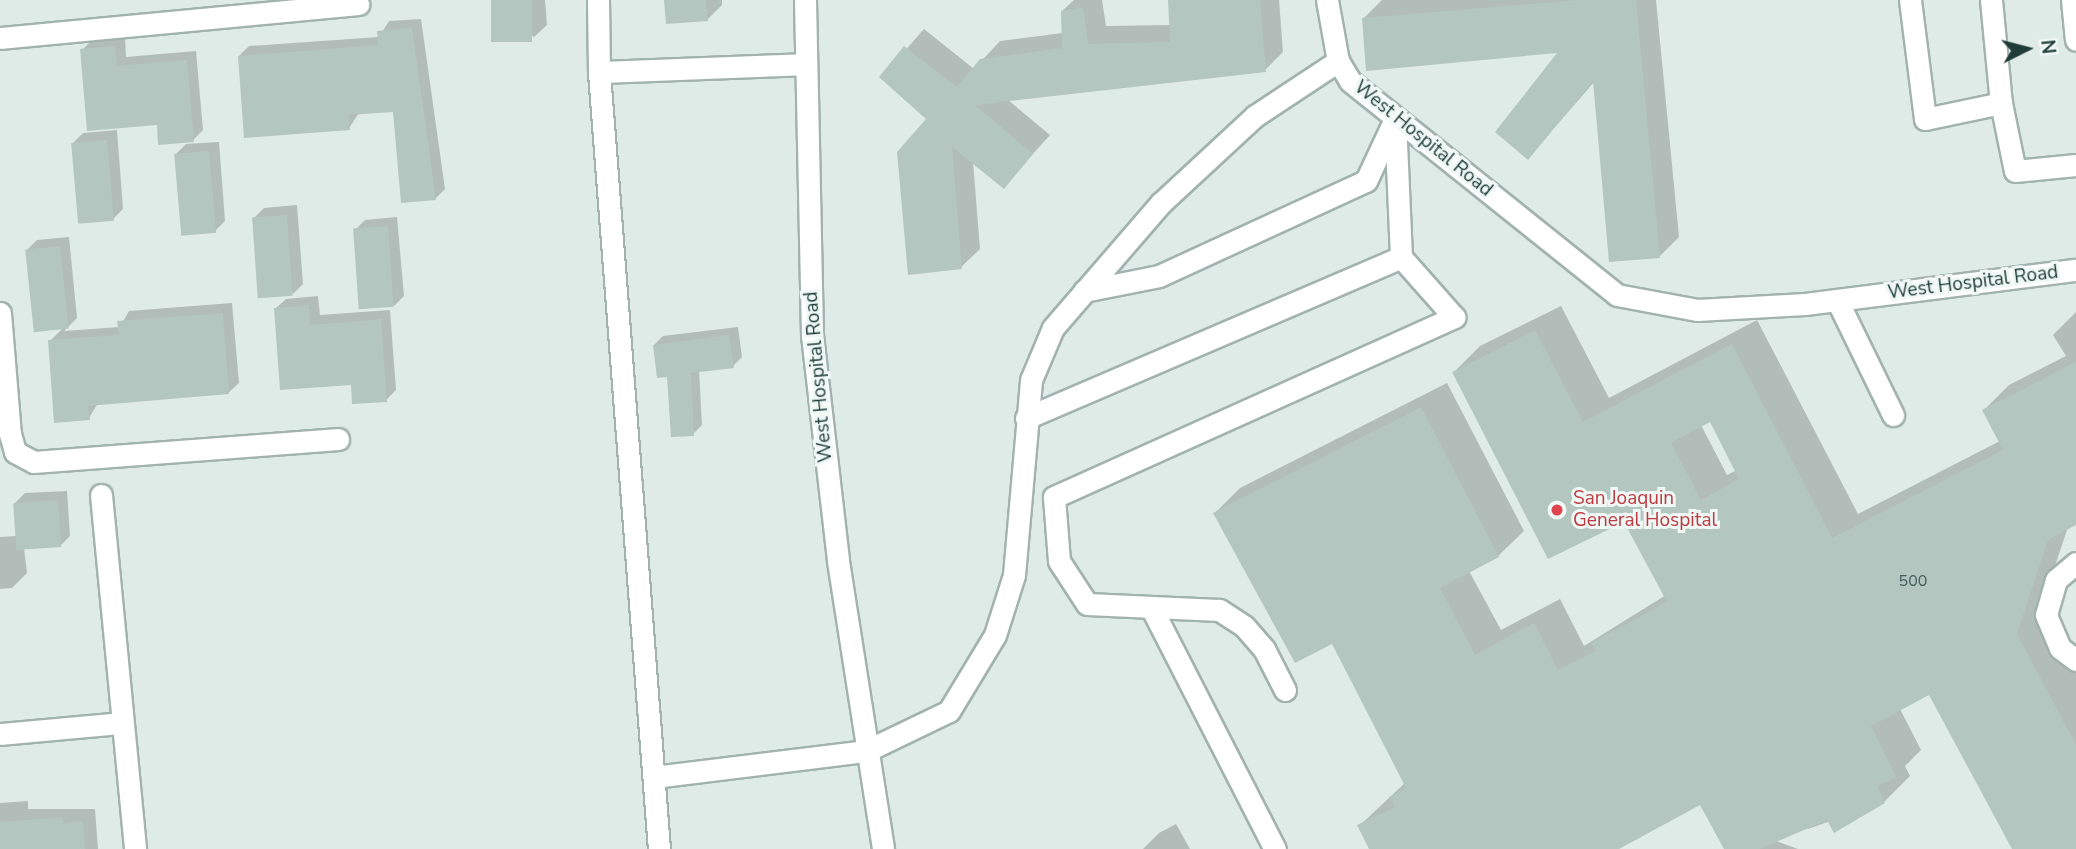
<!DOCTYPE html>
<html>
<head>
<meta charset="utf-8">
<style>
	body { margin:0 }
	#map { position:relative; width:2076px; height:849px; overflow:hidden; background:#dfebe7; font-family:"Nunito Sans",sans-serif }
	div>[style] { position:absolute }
	.shadow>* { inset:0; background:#0003 }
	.building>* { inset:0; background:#b4c6c0; transform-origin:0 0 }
	.roads { filter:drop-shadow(2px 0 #a2b3af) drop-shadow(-2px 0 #a2b3af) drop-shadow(0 2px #a2b3af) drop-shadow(0 -2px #a2b3af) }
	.minor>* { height:21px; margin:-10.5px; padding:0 10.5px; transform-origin:10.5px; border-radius:10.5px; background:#fff }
	.dots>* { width:19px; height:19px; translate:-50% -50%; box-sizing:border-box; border:4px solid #eff8f4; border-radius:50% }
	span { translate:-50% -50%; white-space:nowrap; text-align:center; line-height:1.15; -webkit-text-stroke:6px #eff8f4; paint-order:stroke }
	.number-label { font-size:16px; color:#445e5a }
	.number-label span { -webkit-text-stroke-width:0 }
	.street-label { font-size:19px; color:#1f3c38 }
	.health-label { font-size:19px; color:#be3a42 }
	.left { translate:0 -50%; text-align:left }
	.north { position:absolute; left:1992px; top:14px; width:70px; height:70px; -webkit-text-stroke:5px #eff8f4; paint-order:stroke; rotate:84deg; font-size:19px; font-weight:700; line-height:28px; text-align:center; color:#1f3c38 }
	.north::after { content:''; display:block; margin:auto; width:24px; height:32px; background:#1f3c38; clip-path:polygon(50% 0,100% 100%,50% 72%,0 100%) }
</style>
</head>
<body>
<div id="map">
	<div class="shadow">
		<div style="clip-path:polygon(493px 0,545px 0,547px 25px,534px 37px)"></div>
		<div style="clip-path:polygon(666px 0,722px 0,722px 5px,707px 20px)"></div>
		<div style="clip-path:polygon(1074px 0,1102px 0,1106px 26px,1171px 25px,1170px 0,1279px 0,1283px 52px,1265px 70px,1008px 100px,1050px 135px,1003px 187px,973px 162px,980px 249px,961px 267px,929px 118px,882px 77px,924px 29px,974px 69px,1000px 41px,1063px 33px,1062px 11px)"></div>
		<div style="clip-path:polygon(1382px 0,1656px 0,1679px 237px,1660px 256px,1595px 81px,1528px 158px,1561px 51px,1364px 18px)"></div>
		<div style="clip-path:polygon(421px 19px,445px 189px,435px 199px,395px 110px,359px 113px,349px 128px,239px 56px,249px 46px,379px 37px,389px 21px)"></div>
		<div style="clip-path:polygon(125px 37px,126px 57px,196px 51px,203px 130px,193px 140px,158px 123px,82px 50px,92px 40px)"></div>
		<div style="clip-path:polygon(117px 130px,123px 209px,113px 219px,73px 143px,83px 133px)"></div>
		<div style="clip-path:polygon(219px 142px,225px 221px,215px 231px,176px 154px,186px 144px)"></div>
		<div style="clip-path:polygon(297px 205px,303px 284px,293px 294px,254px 218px,264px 208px)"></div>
		<div style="clip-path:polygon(397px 217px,404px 296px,394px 306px,355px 230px,365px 220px)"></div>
		<div style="clip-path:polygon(69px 237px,77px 318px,64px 331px,120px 327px,129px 311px,232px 303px,239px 383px,228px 393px,98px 403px,89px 418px,50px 341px,63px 328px,27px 250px,37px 240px)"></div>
		<div style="clip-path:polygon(318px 296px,320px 315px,390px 310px,396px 390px,386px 400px,352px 383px,275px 309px,286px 299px)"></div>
		<div style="clip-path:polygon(evenodd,1561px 306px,1609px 398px,1757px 320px,1858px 514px,2000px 441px,1984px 410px,2009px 385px,2066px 356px,2053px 335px,2076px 312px,2076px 523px,2068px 527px,2041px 608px,2076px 672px,2076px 849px,2023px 849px,1930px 693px,1900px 709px,1921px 750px,1905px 766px,1910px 776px,1884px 802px,1808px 829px,1804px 823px,1773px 840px,1798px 849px,1726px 849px,1701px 802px,1616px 849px,1371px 849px,1359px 826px,1405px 783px,1333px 642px,1215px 513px,1240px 488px,1447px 383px,1524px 531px,1498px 556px,1469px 571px,1501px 630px,1560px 599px,1584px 646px,1666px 595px,1625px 520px,1454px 372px,1480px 346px,1561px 306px,1711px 420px,1737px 470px,1727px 475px,1701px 425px,1711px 420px)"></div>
		<div style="clip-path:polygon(738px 327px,742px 357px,733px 366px,699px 370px,702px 425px,693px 434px,654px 345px,663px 336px)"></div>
		<div style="clip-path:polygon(67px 491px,70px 536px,60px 546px,24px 548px,27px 573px,12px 588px,0 589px,0 537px,17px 536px,15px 503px,25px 493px)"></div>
		<div style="clip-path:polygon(28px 801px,28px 809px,95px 809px,98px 849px,0 849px,0 803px)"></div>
		<div style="clip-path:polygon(1176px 824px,1190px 849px,1143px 849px,1159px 833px)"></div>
	</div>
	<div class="building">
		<div style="left:491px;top:0;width:41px;height:42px"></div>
		<div style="clip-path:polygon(664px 0,706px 0,708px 21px,666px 24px)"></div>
		<div style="clip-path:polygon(1168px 0,1260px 0,1266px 72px,975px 105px,1033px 154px,1004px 189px,952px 147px,962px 269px,908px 275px,897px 152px,926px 119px,879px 77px,904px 46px,957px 87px,980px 59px,1062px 48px,1061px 11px,1083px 7px,1088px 44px,1170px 42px)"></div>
		<div style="clip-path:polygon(1577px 0,1636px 0,1660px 258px,1609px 262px,1593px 81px,1528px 160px,1495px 132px,1557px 53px,1366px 71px,1362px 18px)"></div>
		<div style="clip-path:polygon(412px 28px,436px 200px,401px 203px,393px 112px,349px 115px,350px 130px,244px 138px,238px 56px,378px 45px,377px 31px)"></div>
		<div style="clip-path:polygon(115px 46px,117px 66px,187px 60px,194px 142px,158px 145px,157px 125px,87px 131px,80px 49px)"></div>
		<div style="left:107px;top:140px;width:81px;height:36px;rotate:85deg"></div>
		<div style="left:209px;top:151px;width:82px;height:35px;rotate:85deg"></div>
		<div style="left:287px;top:215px;width:81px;height:35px;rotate:86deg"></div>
		<div style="left:388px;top:226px;width:81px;height:35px;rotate:86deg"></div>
		<div style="left:60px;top:246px;width:83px;height:35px;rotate:84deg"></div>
		<div style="clip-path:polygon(309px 305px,310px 325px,381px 319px,387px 402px,352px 404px,351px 385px,280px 390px,274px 308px)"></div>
		<div style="clip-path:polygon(223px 313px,229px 394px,88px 406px,90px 420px,54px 423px,48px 340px,119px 335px,117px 321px)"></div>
		<div style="clip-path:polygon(evenodd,1535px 330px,1583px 422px,1732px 344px,1832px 538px,2003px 450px,1982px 410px,2076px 362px,2076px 525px,2048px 540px,2017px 634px,2076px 745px,2076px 849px,2012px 849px,1929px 695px,1871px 726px,1896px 777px,1877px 786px,1885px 803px,1834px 833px,1827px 820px,1760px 849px,1724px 849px,1700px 805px,1619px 849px,1369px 849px,1357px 825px,1395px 807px,1389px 797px,1406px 788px,1332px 644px,1295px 663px,1213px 513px,1421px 407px,1499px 557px,1440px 588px,1475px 655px,1534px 623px,1558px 670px,1595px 651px,1591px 643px,1667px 602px,1624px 522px,1548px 559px,1452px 372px,1535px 330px,1710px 422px,1739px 479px,1701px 500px,1671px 443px,1710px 422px)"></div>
		<div style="clip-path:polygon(729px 335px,734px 368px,691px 373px,694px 436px,671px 437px,667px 377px,657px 378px,653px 345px)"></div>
		<div style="left:58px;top:500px;width:47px;height:45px;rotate:86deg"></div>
		<div style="clip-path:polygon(63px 817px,64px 823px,83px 821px,85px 849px,0 849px,0 822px)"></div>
	</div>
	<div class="roads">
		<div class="minor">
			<div style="left:598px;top:0;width:72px;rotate:89.2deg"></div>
			<div style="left:805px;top:0;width:335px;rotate:88.8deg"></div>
			<div style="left:812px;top:335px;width:227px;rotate:83.4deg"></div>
			<div style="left:838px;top:561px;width:291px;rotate:81.1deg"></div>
			<div style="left:1327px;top:0;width:62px;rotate:79.8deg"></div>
			<div style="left:1338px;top:61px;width:23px;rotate:59deg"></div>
			<div style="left:1350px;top:81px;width:342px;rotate:38.7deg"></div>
			<div style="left:1617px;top:295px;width:81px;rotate:10.6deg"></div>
			<div style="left:1697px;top:310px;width:108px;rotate:-3.2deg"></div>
			<div style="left:1805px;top:304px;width:273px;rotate:-7.2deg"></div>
			<div style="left:1910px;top:0;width:120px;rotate:82.8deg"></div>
			<div style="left:1925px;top:119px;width:78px;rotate:-11.9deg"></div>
			<div style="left:2001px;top:103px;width:69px;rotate:78.4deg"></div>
			<div style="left:2015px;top:171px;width:61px;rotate:-5.6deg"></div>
			<div style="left:1991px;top:0;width:103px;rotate:84.5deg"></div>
			<div style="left:2072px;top:0;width:40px;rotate:84.3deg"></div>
			<div style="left:0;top:38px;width:360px;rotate:-5.4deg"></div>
			<div style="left:1084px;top:291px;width:76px;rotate:-11.3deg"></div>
			<div style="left:1159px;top:276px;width:228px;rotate:-24.7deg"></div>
			<div style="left:1366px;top:181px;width:64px;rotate:-65deg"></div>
			<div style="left:1837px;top:300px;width:128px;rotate:64deg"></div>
			<div style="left:0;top:313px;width:121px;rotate:85.3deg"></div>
			<div style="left:10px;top:434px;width:19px;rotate:74deg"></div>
			<div style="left:15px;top:452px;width:21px;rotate:28deg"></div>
			<div style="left:34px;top:462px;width:305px;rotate:-4.3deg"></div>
			<div style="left:1026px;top:418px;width:408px;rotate:-23.2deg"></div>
			<div style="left:1401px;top:257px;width:139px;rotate:-92.5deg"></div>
			<div style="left:101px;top:495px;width:356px;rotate:84.5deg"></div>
			<div style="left:2076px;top:563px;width:26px;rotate:140deg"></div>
			<div style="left:2056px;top:580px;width:36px;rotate:106deg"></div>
			<div style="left:2046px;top:615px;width:36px;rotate:67deg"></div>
			<div style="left:2060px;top:648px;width:20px;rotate:37deg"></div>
			<div style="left:1151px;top:607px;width:272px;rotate:62.9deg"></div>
			<div style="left:1285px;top:690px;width:46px;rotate:-117.1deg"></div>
			<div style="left:1264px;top:649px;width:30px;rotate:-131deg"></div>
			<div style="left:1244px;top:626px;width:30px;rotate:-147deg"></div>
			<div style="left:1219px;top:610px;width:132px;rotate:-177.4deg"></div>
			<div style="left:1087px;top:604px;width:51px;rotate:-123.1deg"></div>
			<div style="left:1059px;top:561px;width:64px;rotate:-94.5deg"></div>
			<div style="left:1054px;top:497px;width:439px;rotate:-24.2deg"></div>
			<div style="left:1454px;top:317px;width:80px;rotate:-131.5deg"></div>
			<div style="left:0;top:734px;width:121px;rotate:-5.2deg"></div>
			<div style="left:654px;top:777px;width:214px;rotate:-7deg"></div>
			<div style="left:866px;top:751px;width:92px;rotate:-25.7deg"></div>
			<div style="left:949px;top:711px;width:89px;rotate:-58.8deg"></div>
			<div style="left:995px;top:635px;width:63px;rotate:-72.4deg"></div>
			<div style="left:1014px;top:575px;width:196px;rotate:-85deg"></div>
			<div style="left:1031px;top:380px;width:56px;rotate:-67.1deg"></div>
			<div style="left:1053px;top:328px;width:165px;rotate:-49.2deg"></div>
			<div style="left:1161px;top:203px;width:128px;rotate:-42.8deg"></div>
			<div style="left:1255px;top:116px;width:100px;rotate:-33.5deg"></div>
			<div style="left:659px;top:849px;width:779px;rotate:-94.42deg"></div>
			<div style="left:599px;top:72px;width:205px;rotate:-2.2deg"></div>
		</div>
	</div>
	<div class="dots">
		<div style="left:1557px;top:510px;background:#e0444e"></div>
	</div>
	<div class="number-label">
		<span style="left:1913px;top:581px">500</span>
	</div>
	<div class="street-label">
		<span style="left:1423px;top:139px;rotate:39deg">West Hospital Road</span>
		<span style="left:1973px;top:283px;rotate:-7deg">West Hospital Road</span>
		<span style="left:819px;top:377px;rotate:-95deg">West Hospital Road</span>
	</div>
	<div class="health-label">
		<span class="left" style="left:1573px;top:510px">San Joaquin<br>General Hospital</span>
	</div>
	<div class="north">N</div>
</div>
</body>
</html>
